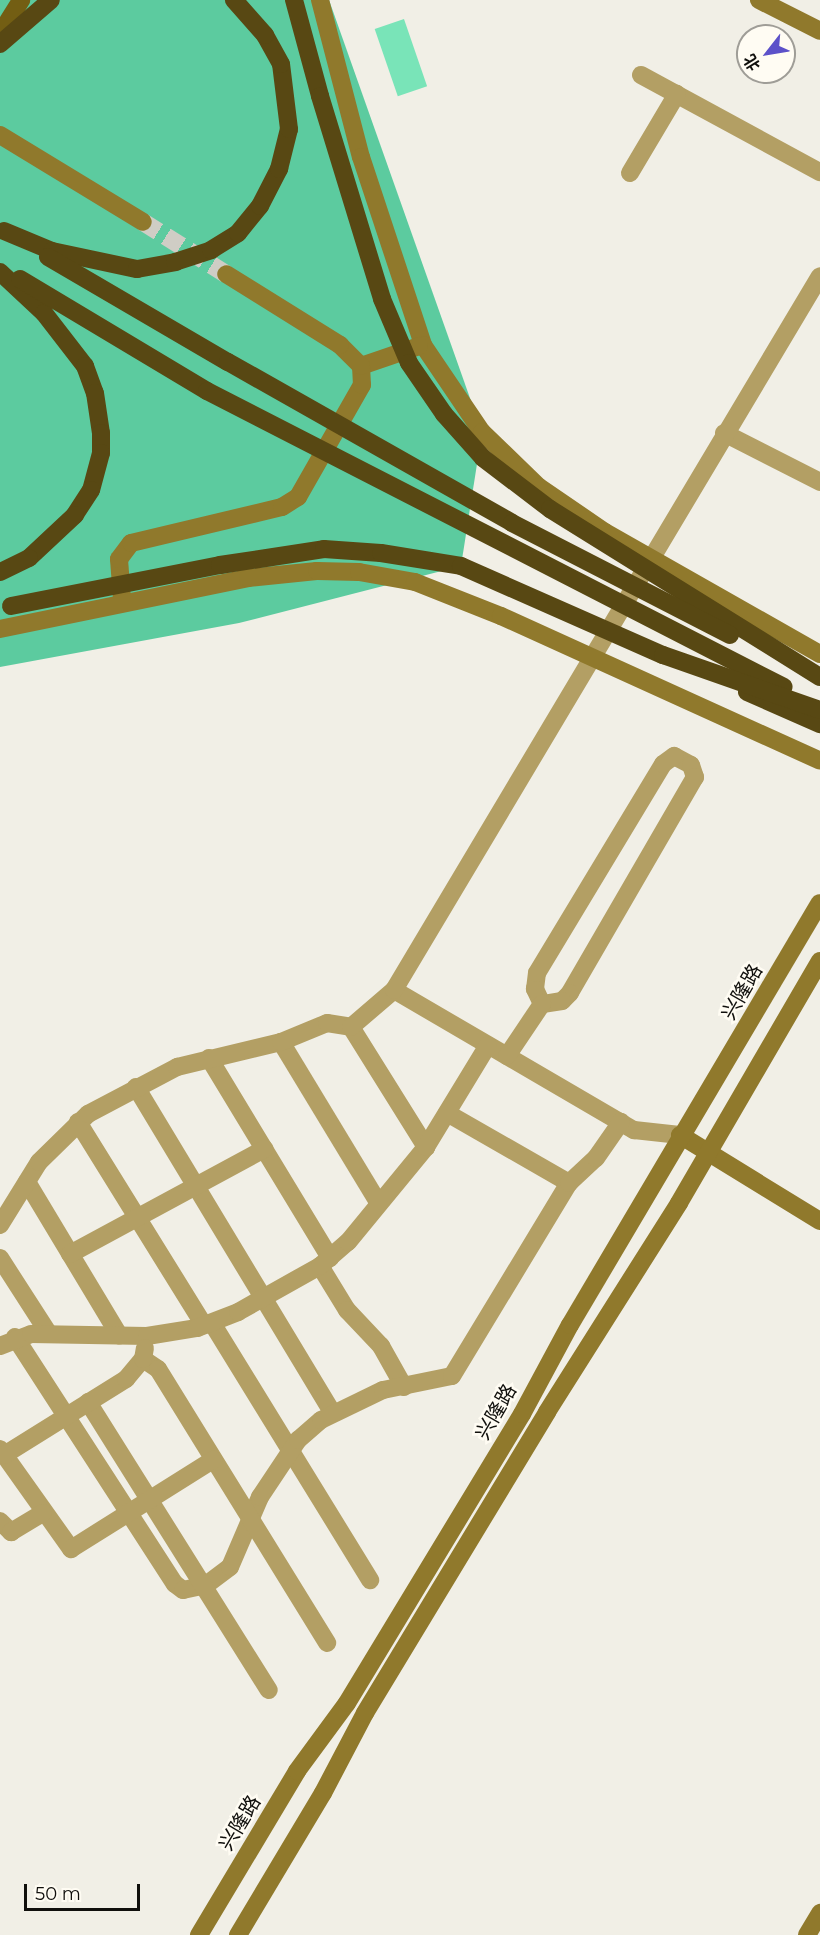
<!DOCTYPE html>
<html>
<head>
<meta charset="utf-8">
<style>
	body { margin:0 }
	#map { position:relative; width:820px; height:1935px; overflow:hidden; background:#f1efe6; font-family:Montserrat,"Noto Sans SC",sans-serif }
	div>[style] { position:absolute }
	.green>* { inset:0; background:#79e4b8; transform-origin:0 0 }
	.forest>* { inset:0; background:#5ccb9f }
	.secondary-tunnel>* { height:18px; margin-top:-9px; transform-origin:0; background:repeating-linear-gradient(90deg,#cfcdc5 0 18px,transparent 0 27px) }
	.street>* { height:18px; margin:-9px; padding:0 9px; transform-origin:9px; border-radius:9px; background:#b39f64 }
	.secondary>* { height:18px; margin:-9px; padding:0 9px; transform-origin:9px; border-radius:9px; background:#90792c }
	.primary>* { height:18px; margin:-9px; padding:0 9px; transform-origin:9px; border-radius:9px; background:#735e13 }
	.highway>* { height:18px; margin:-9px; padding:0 9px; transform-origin:9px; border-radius:9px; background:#584813 }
	.highway-bridge>* { height:18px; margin:-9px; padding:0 9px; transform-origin:9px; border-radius:9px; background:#584813 }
	span { translate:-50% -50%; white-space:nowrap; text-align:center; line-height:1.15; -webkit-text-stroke:5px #fffcf3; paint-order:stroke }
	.street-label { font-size:20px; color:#100f0c }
	.north { position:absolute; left:736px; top:24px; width:60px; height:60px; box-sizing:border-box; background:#fffcf3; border:2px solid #9f9d97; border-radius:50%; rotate:239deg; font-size:16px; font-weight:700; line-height:24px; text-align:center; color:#100f0c }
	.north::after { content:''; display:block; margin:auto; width:21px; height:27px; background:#5c51c9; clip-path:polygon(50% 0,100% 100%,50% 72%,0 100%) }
	.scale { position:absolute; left:24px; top:1884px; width:116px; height:27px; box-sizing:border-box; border:3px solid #100f0c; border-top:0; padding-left:8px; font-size:18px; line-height:21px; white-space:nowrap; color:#100f0c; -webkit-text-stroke:4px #fffcf3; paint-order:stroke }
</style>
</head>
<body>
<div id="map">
	<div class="green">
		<div style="left:404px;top:19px;width:71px;height:31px;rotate:71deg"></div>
	</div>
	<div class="forest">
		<div style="clip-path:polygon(0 0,329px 0,482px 432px,461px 566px,239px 623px,0 667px)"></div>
	</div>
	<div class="secondary-tunnel">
		<div style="left:143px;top:222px;width:98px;rotate:32.1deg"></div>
	</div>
	<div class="street">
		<div style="left:641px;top:75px;width:204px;rotate:28.5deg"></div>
		<div style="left:630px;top:173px;width:92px;rotate:-59.3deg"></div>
		<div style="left:724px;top:433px;width:108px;rotate:27deg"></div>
		<div style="left:674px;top:756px;width:19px;rotate:28deg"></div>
		<div style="left:691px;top:765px;width:13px;rotate:72deg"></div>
		<div style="left:695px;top:777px;width:250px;rotate:120.1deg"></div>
		<div style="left:570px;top:993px;width:11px;rotate:135deg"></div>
		<div style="left:562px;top:1001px;width:20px;rotate:171deg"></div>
		<div style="left:542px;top:1004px;width:17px;rotate:-115deg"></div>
		<div style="left:535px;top:989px;width:16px;rotate:-83deg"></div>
		<div style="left:537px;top:973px;width:244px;rotate:-58.9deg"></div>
		<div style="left:663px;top:764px;width:14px;rotate:-36deg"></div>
		<div style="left:394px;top:990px;width:278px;rotate:30.3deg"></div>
		<div style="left:634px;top:1130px;width:46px;rotate:6.2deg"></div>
		<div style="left:351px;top:1027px;width:142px;rotate:58deg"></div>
		<div style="left:281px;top:1042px;width:189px;rotate:58.8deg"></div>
		<div style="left:507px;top:1056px;width:63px;rotate:-56.1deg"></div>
		<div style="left:209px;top:1058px;width:234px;rotate:58.8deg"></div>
		<div style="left:136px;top:1087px;width:380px;rotate:58.9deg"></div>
		<div style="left:447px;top:1113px;width:141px;rotate:29.8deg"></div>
		<div style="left:78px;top:1122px;width:239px;rotate:58.2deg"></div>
		<div style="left:27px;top:1182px;width:179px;rotate:59deg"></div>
		<div style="left:0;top:1225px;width:74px;rotate:-58.2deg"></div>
		<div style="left:39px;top:1162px;width:69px;rotate:-44.4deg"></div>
		<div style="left:88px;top:1114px;width:101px;rotate:-27.8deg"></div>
		<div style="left:177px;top:1067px;width:107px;rotate:-13.5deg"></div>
		<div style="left:281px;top:1042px;width:50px;rotate:-22.4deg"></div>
		<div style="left:327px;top:1023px;width:24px;rotate:9deg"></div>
		<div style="left:351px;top:1027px;width:57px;rotate:-40.7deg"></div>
		<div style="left:394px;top:990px;width:831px;rotate:-59.18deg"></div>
		<div style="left:70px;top:1254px;width:221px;rotate:-28.4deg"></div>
		<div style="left:0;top:1258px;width:90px;rotate:57.2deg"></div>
		<div style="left:320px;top:1266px;width:52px;rotate:58.5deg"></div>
		<div style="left:347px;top:1310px;width:50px;rotate:46.6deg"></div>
		<div style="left:381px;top:1346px;width:47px;rotate:60.7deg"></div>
		<div style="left:212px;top:1323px;width:302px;rotate:58.4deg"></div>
		<div style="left:15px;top:1337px;width:294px;rotate:57.1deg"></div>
		<div style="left:175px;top:1584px;width:10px;rotate:37deg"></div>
		<div style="left:183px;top:1590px;width:24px;rotate:-12deg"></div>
		<div style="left:206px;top:1585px;width:30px;rotate:-37deg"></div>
		<div style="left:230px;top:1567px;width:76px;rotate:-66.8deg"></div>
		<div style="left:260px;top:1497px;width:69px;rotate:-56.3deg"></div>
		<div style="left:298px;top:1440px;width:30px;rotate:-41deg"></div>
		<div style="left:321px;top:1420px;width:69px;rotate:-25.8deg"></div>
		<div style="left:383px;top:1390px;width:70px;rotate:-11.5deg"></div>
		<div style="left:452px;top:1376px;width:226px;rotate:-58.8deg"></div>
		<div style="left:569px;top:1183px;width:37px;rotate:-43deg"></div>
		<div style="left:596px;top:1158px;width:44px;rotate:-55.2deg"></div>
		<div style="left:0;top:1346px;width:33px;rotate:-21deg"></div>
		<div style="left:31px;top:1334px;width:116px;rotate:1deg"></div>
		<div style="left:147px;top:1336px;width:51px;rotate:-9.1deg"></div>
		<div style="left:197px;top:1328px;width:44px;rotate:-21.3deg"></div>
		<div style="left:238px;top:1312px;width:94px;rotate:-29.3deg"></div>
		<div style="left:320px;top:1266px;width:37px;rotate:-41deg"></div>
		<div style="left:348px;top:1242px;width:123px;rotate:-50.6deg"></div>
		<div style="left:426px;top:1147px;width:119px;rotate:-58.7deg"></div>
		<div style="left:143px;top:1359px;width:18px;rotate:34deg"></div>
		<div style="left:158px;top:1369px;width:322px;rotate:58.3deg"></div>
		<div style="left:88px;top:1402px;width:340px;rotate:57.9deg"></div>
		<div style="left:0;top:1449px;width:123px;rotate:54.6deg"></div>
		<div style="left:71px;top:1549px;width:168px;rotate:-32.1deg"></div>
		<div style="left:4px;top:1455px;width:144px;rotate:-31.9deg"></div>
		<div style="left:126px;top:1379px;width:26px;rotate:-50deg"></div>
		<div style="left:143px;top:1359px;width:11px;rotate:-80deg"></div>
		<div style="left:0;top:1521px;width:16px;rotate:45deg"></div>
		<div style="left:11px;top:1532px;width:37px;rotate:-31deg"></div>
	</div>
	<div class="secondary">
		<div style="left:320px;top:0;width:162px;rotate:75.4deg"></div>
		<div style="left:361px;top:157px;width:198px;rotate:71.7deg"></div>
		<div style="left:423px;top:345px;width:105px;rotate:55.9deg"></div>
		<div style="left:482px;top:432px;width:79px;rotate:44deg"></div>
		<div style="left:539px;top:487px;width:80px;rotate:34.3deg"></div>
		<div style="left:605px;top:532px;width:247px;rotate:29.6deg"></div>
		<div style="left:759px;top:0;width:68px;rotate:26.9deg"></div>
		<div style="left:0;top:135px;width:167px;rotate:31.3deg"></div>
		<div style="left:361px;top:366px;width:61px;rotate:-19deg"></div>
		<div style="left:122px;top:599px;width:40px;rotate:-94.3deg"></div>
		<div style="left:119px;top:559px;width:20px;rotate:-53deg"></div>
		<div style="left:131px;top:543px;width:155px;rotate:-13.4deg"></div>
		<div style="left:282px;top:507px;width:19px;rotate:-32deg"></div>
		<div style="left:298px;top:497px;width:129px;rotate:-60.3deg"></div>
		<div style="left:362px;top:385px;width:19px;rotate:-93deg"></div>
		<div style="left:361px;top:366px;width:30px;rotate:-135deg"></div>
		<div style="left:340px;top:345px;width:134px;rotate:-148.1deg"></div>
		<div style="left:0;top:629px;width:253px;rotate:-11.6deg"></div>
		<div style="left:248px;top:578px;width:69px;rotate:-5.8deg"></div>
		<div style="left:317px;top:571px;width:42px;rotate:1.4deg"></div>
		<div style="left:359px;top:572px;width:57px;rotate:10.1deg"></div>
		<div style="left:415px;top:582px;width:92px;rotate:21.6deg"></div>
		<div style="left:501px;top:616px;width:350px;rotate:24.4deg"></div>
		<div style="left:680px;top:1135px;width:164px;rotate:31.6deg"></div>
		<div style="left:199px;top:1935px;width:191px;rotate:-59.1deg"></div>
		<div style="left:297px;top:1771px;width:84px;rotate:-53.7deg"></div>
		<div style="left:347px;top:1703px;width:338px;rotate:-58.8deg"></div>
		<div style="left:522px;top:1414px;width:101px;rotate:-61.7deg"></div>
		<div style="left:570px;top:1325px;width:490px;rotate:-59.4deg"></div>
		<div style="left:238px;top:1935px;width:165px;rotate:-59.1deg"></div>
		<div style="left:323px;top:1793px;width:90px;rotate:-62.3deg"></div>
		<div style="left:365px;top:1713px;width:352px;rotate:-58.8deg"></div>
		<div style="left:547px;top:1412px;width:247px;rotate:-57.7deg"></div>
		<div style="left:679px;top:1203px;width:280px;rotate:-59.8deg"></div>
		<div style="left:807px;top:1935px;width:26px;rotate:-59deg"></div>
	</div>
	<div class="primary">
		<div style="left:0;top:34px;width:40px;rotate:-58deg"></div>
	</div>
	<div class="highway">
		<div style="left:294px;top:0;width:99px;rotate:74.8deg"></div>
		<div style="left:0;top:44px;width:67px;rotate:-40.8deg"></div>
		<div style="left:4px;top:231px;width:52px;rotate:22.6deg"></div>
		<div style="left:52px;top:251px;width:87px;rotate:12deg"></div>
		<div style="left:137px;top:269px;width:39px;rotate:-10deg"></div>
		<div style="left:175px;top:262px;width:38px;rotate:-18deg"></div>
		<div style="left:211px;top:250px;width:32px;rotate:-32deg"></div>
		<div style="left:238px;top:233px;width:35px;rotate:-51deg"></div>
		<div style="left:260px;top:206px;width:42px;rotate:-62.8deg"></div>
		<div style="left:279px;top:169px;width:41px;rotate:-76deg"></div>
		<div style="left:289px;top:129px;width:65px;rotate:-97deg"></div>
		<div style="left:281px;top:64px;width:33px;rotate:-119deg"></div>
		<div style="left:265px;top:35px;width:47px;rotate:-131.5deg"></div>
		<div style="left:48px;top:257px;width:208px;rotate:30.3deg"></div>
		<div style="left:0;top:272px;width:60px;rotate:43deg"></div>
		<div style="left:44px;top:313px;width:67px;rotate:52.3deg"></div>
		<div style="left:85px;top:366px;width:29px;rotate:70deg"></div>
		<div style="left:95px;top:393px;width:40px;rotate:81.5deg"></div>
		<div style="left:101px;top:433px;width:20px;rotate:90deg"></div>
		<div style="left:101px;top:453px;width:38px;rotate:105deg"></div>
		<div style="left:91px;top:490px;width:30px;rotate:123deg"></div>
		<div style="left:75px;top:515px;width:63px;rotate:136.9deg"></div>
		<div style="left:29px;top:558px;width:32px;rotate:154deg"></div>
		<div style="left:20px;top:279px;width:218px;rotate:30.9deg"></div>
		<div style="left:747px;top:692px;width:80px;rotate:23.7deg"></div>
	</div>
	<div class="highway-bridge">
		<div style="left:320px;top:96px;width:212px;rotate:73deg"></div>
		<div style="left:382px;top:299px;width:69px;rotate:67.1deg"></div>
		<div style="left:409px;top:363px;width:62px;rotate:55.5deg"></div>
		<div style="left:444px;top:414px;width:59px;rotate:48.4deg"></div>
		<div style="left:483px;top:458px;width:84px;rotate:37.3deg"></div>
		<div style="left:550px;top:509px;width:318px;rotate:31.9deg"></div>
		<div style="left:228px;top:362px;width:326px;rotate:29.5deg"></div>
		<div style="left:512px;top:523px;width:245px;rotate:27.2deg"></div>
		<div style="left:207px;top:391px;width:648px;rotate:27.16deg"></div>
		<div style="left:11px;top:606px;width:213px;rotate:-11.1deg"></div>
		<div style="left:220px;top:565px;width:105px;rotate:-8.7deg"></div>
		<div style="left:324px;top:549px;width:57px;rotate:4deg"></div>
		<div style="left:381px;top:553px;width:81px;rotate:9.2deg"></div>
		<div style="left:461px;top:566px;width:221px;rotate:23.8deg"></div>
		<div style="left:663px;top:655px;width:166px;rotate:19.3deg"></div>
	</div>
	<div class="street-label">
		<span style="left:742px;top:992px;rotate:-60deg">兴隆路</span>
		<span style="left:496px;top:1412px;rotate:-60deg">兴隆路</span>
		<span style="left:240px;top:1823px;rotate:-59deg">兴隆路</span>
	</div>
	<div class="north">北</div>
	<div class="scale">50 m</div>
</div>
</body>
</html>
